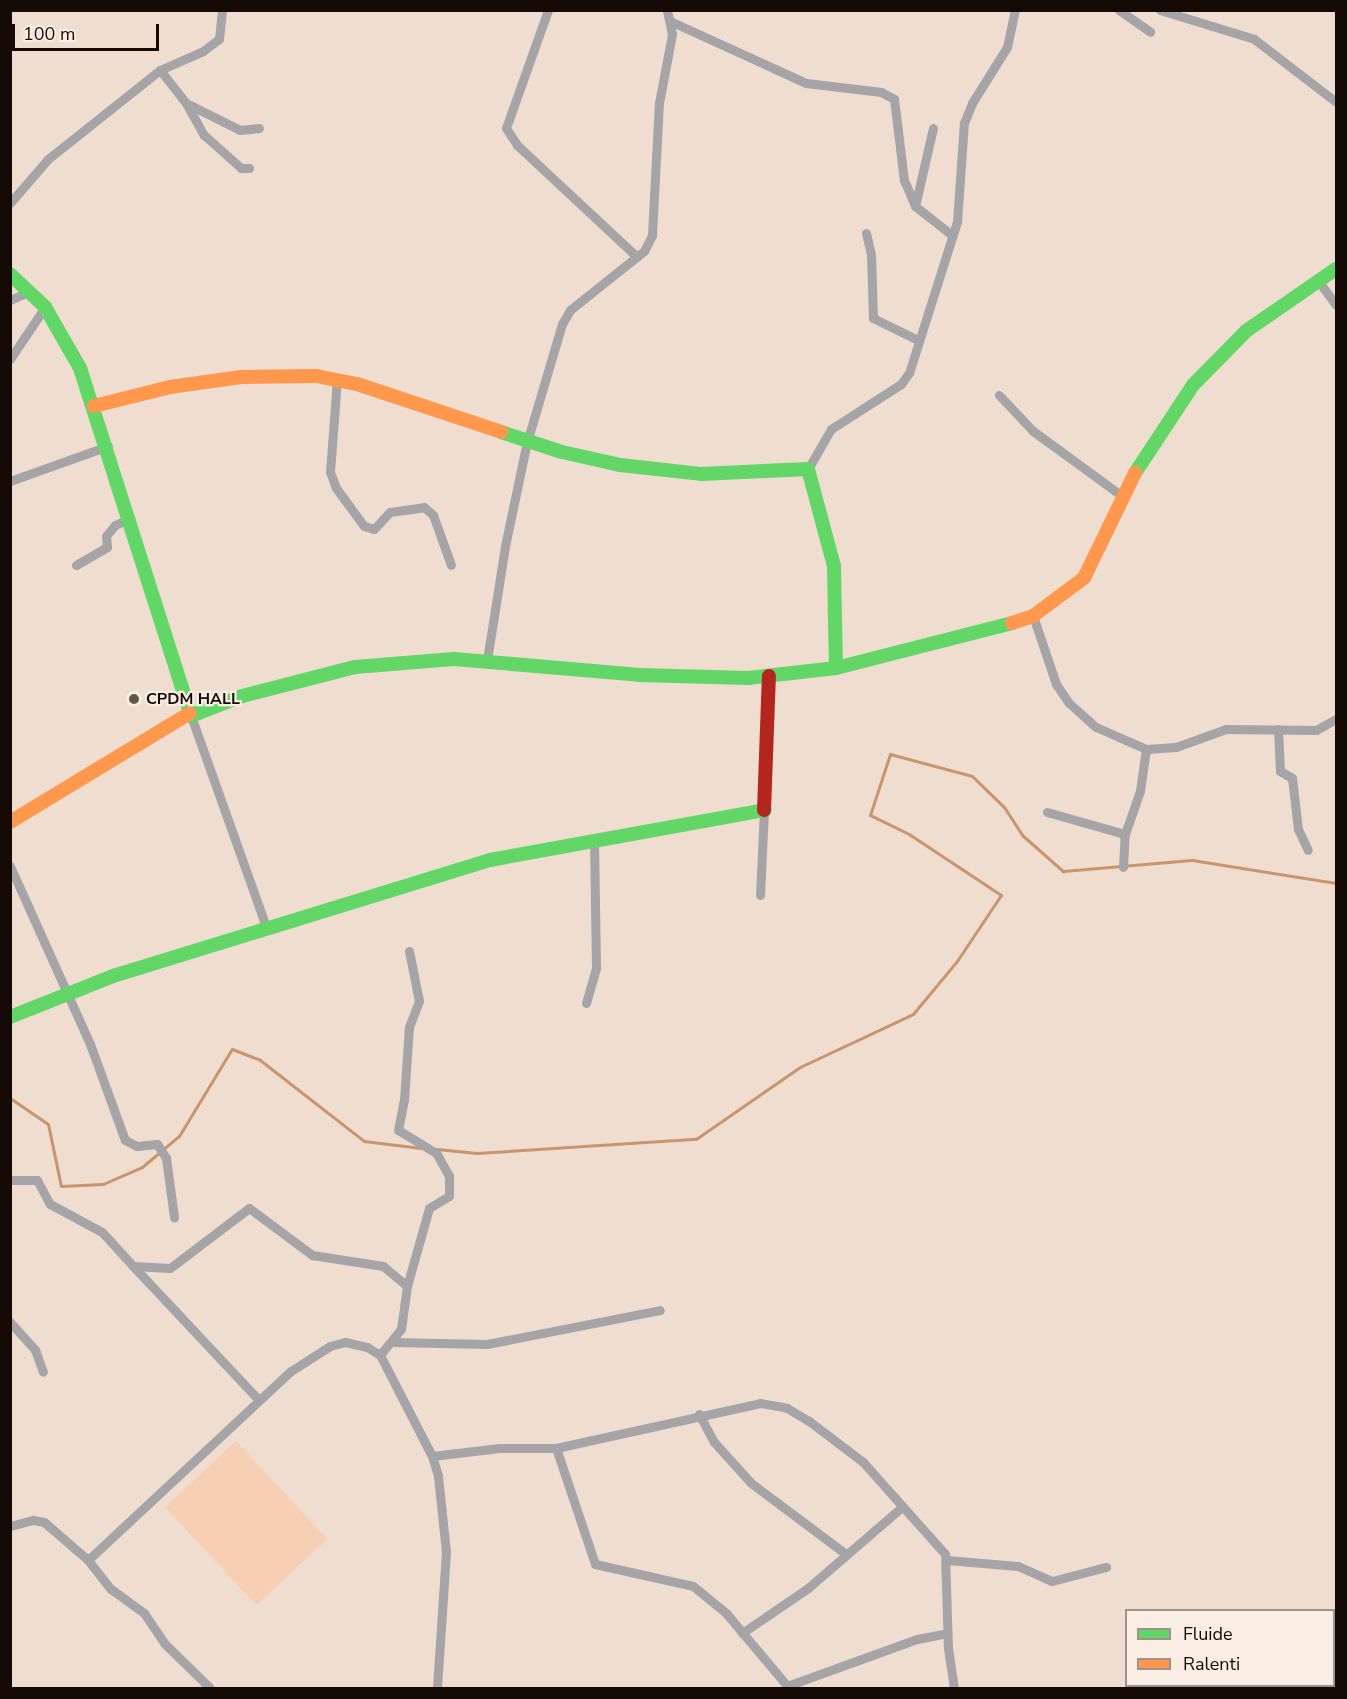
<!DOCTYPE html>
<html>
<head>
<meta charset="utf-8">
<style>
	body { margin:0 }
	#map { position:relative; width:1347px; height:1699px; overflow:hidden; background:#efddd0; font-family:"Nunito Sans",sans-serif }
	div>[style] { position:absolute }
	.green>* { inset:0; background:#f7d0b3; transform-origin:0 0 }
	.stream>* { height:3px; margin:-1.5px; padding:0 1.5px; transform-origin:1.5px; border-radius:1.5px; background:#c8956c }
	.street>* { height:9px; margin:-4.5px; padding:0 4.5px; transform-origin:4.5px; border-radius:4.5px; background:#a5a4a6 }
	.fast>* { height:14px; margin:-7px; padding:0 7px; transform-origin:7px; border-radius:7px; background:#63d668 }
	.slow>* { height:14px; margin:-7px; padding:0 7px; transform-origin:7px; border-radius:7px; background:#ff974d }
	.jam>* { height:14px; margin:-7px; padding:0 7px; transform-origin:7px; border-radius:7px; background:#b3261e }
	.dots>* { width:16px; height:16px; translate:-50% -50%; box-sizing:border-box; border:3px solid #faede3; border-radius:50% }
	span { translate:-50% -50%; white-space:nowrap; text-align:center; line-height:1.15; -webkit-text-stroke:4.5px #faede3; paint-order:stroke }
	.poi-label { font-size:16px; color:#150b04; font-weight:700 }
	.left { translate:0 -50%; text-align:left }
	.frame { position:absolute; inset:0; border:12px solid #150b04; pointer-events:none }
	.legend { position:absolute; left:1125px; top:1609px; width:210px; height:78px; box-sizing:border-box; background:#faede3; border:2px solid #9e938a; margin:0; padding:8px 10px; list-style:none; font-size:18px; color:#150b04 }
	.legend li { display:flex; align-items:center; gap:12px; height:30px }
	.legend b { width:30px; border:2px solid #9e938a }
	.scale { position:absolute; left:12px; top:24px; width:147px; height:27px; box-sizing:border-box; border:3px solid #150b04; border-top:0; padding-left:8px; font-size:18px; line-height:21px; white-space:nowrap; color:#150b04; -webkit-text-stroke:4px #faede3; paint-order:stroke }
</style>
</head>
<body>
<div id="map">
	<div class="green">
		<div style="left:236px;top:1441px;width:134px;height:97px;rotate:47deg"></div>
	</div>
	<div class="stream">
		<div style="left:10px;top:1098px;width:46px;rotate:34.4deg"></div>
		<div style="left:48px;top:1124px;width:63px;rotate:78.2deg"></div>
		<div style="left:61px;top:1186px;width:42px;rotate:-2.7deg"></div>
		<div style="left:103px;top:1184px;width:43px;rotate:-23.6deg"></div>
		<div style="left:142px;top:1167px;width:48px;rotate:-40deg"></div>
		<div style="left:179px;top:1136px;width:102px;rotate:-58.7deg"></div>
		<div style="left:232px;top:1049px;width:30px;rotate:21deg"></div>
		<div style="left:260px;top:1060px;width:132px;rotate:37.9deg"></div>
		<div style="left:364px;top:1141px;width:57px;rotate:7deg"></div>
		<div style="left:437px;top:1149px;width:40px;rotate:5.7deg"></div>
		<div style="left:477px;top:1153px;width:219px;rotate:-3.7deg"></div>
		<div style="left:696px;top:1139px;width:126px;rotate:-34.7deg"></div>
		<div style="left:800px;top:1067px;width:125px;rotate:-25.1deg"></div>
		<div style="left:913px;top:1014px;width:69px;rotate:-50.3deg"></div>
		<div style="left:957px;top:961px;width:79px;rotate:-56.3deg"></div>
		<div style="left:1001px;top:895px;width:110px;rotate:-146.5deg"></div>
		<div style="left:909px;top:834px;width:43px;rotate:-154deg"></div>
		<div style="left:870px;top:815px;width:64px;rotate:-71.8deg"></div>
		<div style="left:890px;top:754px;width:85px;rotate:15deg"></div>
		<div style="left:972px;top:776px;width:45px;rotate:44.1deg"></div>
		<div style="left:1004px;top:807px;width:33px;rotate:57deg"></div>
		<div style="left:1022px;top:835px;width:55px;rotate:41.3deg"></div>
		<div style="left:1063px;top:871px;width:129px;rotate:-4.9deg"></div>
		<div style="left:1192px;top:860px;width:146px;rotate:9.1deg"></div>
	</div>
	<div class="street">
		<div style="left:548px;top:10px;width:125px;rotate:109.6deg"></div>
		<div style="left:506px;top:128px;width:20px;rotate:57deg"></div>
		<div style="left:517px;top:145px;width:164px;rotate:43deg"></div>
		<div style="left:1119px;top:10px;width:38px;rotate:35deg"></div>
		<div style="left:1160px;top:10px;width:98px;rotate:17.1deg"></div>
		<div style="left:1254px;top:39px;width:103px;rotate:37.5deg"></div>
		<div style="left:670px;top:21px;width:149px;rotate:24.5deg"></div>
		<div style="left:806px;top:83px;width:76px;rotate:6.8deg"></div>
		<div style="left:881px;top:92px;width:15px;rotate:28deg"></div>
		<div style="left:894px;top:99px;width:82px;rotate:83deg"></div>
		<div style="left:904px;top:180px;width:28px;rotate:67deg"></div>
		<div style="left:915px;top:206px;width:48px;rotate:38.3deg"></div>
		<div style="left:160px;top:70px;width:42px;rotate:51.8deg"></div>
		<div style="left:186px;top:103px;width:60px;rotate:26.6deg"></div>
		<div style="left:240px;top:130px;width:19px;rotate:-6deg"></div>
		<div style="left:186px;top:103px;width:37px;rotate:61deg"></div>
		<div style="left:204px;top:135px;width:50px;rotate:41.7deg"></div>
		<div style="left:241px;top:168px;width:8px"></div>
		<div style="left:10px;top:203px;width:58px;rotate:-49.2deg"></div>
		<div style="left:48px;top:159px;width:143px;rotate:-38.5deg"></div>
		<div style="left:160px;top:70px;width:47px;rotate:-23.8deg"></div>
		<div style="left:203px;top:51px;width:20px;rotate:-37deg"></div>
		<div style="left:219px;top:39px;width:29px;rotate:-84deg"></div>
		<div style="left:915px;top:206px;width:80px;rotate:-77deg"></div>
		<div style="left:866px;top:233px;width:22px;rotate:77deg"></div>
		<div style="left:871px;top:254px;width:64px;rotate:88.2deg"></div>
		<div style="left:873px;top:318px;width:50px;rotate:26.1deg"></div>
		<div style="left:1317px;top:279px;width:32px;rotate:54deg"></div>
		<div style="left:10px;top:300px;width:22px;rotate:-24deg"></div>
		<div style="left:10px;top:359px;width:63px;rotate:-56.1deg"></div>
		<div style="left:337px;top:379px;width:93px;rotate:94.3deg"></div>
		<div style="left:330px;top:472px;width:17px;rotate:69deg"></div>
		<div style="left:336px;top:488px;width:47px;rotate:53.6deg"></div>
		<div style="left:364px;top:526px;width:10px;rotate:17deg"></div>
		<div style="left:374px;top:529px;width:23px;rotate:-47deg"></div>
		<div style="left:390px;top:512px;width:34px;rotate:-8deg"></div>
		<div style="left:424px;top:507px;width:12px;rotate:42deg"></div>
		<div style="left:433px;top:515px;width:53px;rotate:70.2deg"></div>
		<div style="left:999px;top:395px;width:50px;rotate:46.6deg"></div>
		<div style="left:1033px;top:431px;width:110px;rotate:36.1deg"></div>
		<div style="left:808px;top:469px;width:46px;rotate:-60.1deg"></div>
		<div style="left:831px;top:429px;width:83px;rotate:-32.7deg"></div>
		<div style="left:901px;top:384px;width:14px;rotate:-54deg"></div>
		<div style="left:909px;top:373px;width:158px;rotate:-72.4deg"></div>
		<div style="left:957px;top:222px;width:99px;rotate:-86deg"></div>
		<div style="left:964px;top:123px;width:22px;rotate:-68deg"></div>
		<div style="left:972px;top:103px;width:66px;rotate:-58deg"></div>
		<div style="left:1007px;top:47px;width:38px;rotate:-78deg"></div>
		<div style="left:10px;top:481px;width:104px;rotate:-19.7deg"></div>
		<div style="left:76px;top:565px;width:36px;rotate:-30deg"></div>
		<div style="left:107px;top:547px;width:11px;rotate:-95deg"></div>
		<div style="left:106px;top:536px;width:14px;rotate:-51deg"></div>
		<div style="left:115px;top:525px;width:17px;rotate:-24deg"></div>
		<div style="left:1033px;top:616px;width:72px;rotate:71.3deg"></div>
		<div style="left:1056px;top:684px;width:23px;rotate:56deg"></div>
		<div style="left:1069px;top:703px;width:36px;rotate:42deg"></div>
		<div style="left:1096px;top:727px;width:55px;rotate:23.7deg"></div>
		<div style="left:1146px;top:749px;width:30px;rotate:-4deg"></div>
		<div style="left:1176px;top:747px;width:53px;rotate:-19.8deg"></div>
		<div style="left:1226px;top:729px;width:90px;rotate:0.6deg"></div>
		<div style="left:1316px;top:730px;width:23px;rotate:-29deg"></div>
		<div style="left:487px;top:660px;width:115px;rotate:-81deg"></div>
		<div style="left:505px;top:546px;width:106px;rotate:-78.1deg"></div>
		<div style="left:527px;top:442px;width:123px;rotate:-73.5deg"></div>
		<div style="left:562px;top:324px;width:16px;rotate:-60deg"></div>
		<div style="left:570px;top:310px;width:95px;rotate:-38.6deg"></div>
		<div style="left:644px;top:251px;width:18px;rotate:-63deg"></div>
		<div style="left:652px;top:235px;width:132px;rotate:-87deg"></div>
		<div style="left:659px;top:103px;width:70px;rotate:-79.3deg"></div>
		<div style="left:672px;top:34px;width:25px;rotate:-102deg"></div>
		<div style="left:191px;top:716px;width:224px;rotate:70.4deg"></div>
		<div style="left:1278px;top:729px;width:42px;rotate:87.3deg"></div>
		<div style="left:1280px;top:771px;width:14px;rotate:30deg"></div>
		<div style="left:1292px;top:778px;width:51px;rotate:83.3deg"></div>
		<div style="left:1298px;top:829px;width:23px;rotate:65deg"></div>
		<div style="left:1047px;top:812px;width:81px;rotate:15.8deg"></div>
		<div style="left:10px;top:866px;width:195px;rotate:65.8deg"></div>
		<div style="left:90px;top:1044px;width:102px;rotate:70deg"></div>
		<div style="left:125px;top:1140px;width:13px;rotate:27deg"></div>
		<div style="left:137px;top:1146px;width:20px;rotate:-6deg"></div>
		<div style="left:157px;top:1144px;width:17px;rotate:57deg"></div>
		<div style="left:166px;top:1158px;width:60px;rotate:82.3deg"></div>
		<div style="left:1123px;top:867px;width:33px;rotate:-87deg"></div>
		<div style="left:1125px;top:834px;width:46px;rotate:-70.8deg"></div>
		<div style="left:1140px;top:791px;width:42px;rotate:-81.9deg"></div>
		<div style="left:760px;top:895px;width:85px;rotate:-87.3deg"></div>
		<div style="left:586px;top:1003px;width:37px;rotate:-74deg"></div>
		<div style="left:596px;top:967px;width:125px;rotate:-90.9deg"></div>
		<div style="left:10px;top:1180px;width:27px"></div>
		<div style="left:37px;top:1180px;width:27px;rotate:62deg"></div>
		<div style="left:50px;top:1204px;width:59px;rotate:28.3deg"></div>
		<div style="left:102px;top:1232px;width:46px;rotate:47.6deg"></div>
		<div style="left:133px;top:1266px;width:37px;rotate:3deg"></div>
		<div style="left:170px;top:1268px;width:99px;rotate:-37.2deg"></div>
		<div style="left:249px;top:1208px;width:79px;rotate:36.7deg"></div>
		<div style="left:312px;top:1255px;width:72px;rotate:8.8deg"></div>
		<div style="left:383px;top:1266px;width:31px;rotate:40deg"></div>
		<div style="left:407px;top:1286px;width:43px;rotate:97.9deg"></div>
		<div style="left:401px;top:1329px;width:33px;rotate:129deg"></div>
		<div style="left:133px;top:1266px;width:184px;rotate:46.8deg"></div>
		<div style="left:407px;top:1286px;width:81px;rotate:-74.2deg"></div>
		<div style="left:429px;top:1208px;width:23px;rotate:-31deg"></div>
		<div style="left:449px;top:1196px;width:20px;rotate:-90deg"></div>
		<div style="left:449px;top:1176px;width:26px;rotate:-119deg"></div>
		<div style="left:436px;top:1153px;width:44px;rotate:-148.8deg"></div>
		<div style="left:398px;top:1130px;width:31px;rotate:-79deg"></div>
		<div style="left:404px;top:1100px;width:73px;rotate:-86.1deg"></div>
		<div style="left:409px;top:1027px;width:28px;rotate:-69deg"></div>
		<div style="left:419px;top:1001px;width:51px;rotate:-101.3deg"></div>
		<div style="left:10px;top:1322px;width:38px;rotate:48deg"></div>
		<div style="left:35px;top:1350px;width:23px;rotate:70deg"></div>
		<div style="left:392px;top:1342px;width:95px;rotate:1.2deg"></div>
		<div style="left:487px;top:1344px;width:176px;rotate:-11.1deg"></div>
		<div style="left:699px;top:1414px;width:32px;rotate:62deg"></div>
		<div style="left:714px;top:1442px;width:55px;rotate:47.9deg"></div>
		<div style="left:751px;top:1483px;width:119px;rotate:36.8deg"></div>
		<div style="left:556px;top:1448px;width:209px;rotate:-12.4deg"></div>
		<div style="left:760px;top:1403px;width:27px;rotate:10deg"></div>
		<div style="left:787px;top:1408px;width:26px;rotate:31deg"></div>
		<div style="left:809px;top:1421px;width:68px;rotate:37.2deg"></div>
		<div style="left:863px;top:1462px;width:123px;rotate:48.3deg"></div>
		<div style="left:945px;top:1554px;width:94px;rotate:88.2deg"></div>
		<div style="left:948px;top:1648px;width:40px;rotate:81.5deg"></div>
		<div style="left:432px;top:1456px;width:68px;rotate:-6.7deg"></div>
		<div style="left:500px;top:1448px;width:56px"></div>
		<div style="left:556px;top:1448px;width:122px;rotate:71.4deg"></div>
		<div style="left:595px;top:1564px;width:100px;rotate:12.7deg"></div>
		<div style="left:693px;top:1586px;width:43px;rotate:39.3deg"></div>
		<div style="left:726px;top:1613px;width:98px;rotate:50deg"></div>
		<div style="left:10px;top:1526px;width:24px;rotate:-15deg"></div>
		<div style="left:33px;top:1520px;width:11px;rotate:10deg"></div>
		<div style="left:44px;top:1522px;width:58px;rotate:40.8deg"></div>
		<div style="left:88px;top:1560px;width:277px;rotate:-43deg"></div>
		<div style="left:291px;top:1371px;width:46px;rotate:-32.7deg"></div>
		<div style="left:330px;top:1346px;width:16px;rotate:-15deg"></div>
		<div style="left:345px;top:1342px;width:23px;rotate:13deg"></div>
		<div style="left:367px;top:1347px;width:15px;rotate:32deg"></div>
		<div style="left:380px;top:1355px;width:114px;rotate:62.8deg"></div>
		<div style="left:432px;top:1456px;width:21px;rotate:73deg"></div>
		<div style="left:438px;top:1476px;width:76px;rotate:84deg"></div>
		<div style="left:446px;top:1552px;width:136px;rotate:93.8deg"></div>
		<div style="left:88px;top:1560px;width:37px;rotate:52deg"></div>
		<div style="left:111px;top:1589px;width:41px;rotate:36deg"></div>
		<div style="left:144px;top:1613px;width:36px;rotate:56deg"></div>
		<div style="left:164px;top:1643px;width:64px;rotate:44.4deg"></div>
		<div style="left:947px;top:1560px;width:71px;rotate:4.8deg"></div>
		<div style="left:1018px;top:1566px;width:37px;rotate:24deg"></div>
		<div style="left:1052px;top:1581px;width:56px;rotate:-14.5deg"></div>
		<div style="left:742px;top:1633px;width:80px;rotate:-34.3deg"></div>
		<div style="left:808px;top:1588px;width:125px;rotate:-40.8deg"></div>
		<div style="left:787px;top:1686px;width:138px;rotate:-19.9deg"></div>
		<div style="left:917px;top:1639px;width:31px;rotate:-11deg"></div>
	</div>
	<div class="fast">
		<div style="left:10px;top:274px;width:48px;rotate:43.3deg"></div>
		<div style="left:45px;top:307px;width:70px;rotate:60.2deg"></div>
		<div style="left:80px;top:368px;width:362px;rotate:72.3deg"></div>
		<div style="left:501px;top:432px;width:64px;rotate:18.2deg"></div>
		<div style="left:562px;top:452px;width:59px;rotate:12.6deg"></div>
		<div style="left:620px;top:465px;width:81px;rotate:6.3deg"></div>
		<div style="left:701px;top:474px;width:107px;rotate:-2.7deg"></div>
		<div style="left:808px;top:469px;width:100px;rotate:75deg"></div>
		<div style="left:834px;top:566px;width:102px;rotate:88.9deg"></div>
		<div style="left:1135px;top:473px;width:105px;rotate:-56.6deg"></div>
		<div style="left:1193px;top:385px;width:76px;rotate:-45.5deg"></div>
		<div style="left:1246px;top:331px;width:109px;rotate:-34.6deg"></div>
		<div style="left:191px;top:716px;width:55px;rotate:-21.4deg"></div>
		<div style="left:242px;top:696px;width:117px;rotate:-14.4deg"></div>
		<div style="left:355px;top:667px;width:99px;rotate:-4.6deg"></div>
		<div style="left:454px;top:659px;width:186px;rotate:4.9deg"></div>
		<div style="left:639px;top:675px;width:109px;rotate:1.6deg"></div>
		<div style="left:748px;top:678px;width:89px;rotate:-6.5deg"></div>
		<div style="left:836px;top:668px;width:182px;rotate:-14.3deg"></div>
		<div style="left:10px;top:1017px;width:111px;rotate:-21.7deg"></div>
		<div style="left:113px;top:976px;width:394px;rotate:-17.1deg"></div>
		<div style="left:490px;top:860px;width:279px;rotate:-10.3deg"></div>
	</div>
	<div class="slow">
		<div style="left:94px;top:406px;width:78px;rotate:-14deg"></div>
		<div style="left:170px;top:387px;width:72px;rotate:-8deg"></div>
		<div style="left:241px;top:377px;width:75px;rotate:-0.8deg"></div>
		<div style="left:316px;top:376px;width:42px;rotate:11deg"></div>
		<div style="left:357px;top:384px;width:152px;rotate:18.4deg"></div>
		<div style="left:1012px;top:623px;width:22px;rotate:-18deg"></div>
		<div style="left:1033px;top:616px;width:64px;rotate:-36.7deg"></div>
		<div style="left:1084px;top:578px;width:117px;rotate:-64.1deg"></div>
		<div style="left:10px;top:822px;width:210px;rotate:-31.2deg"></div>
	</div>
	<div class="jam">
		<div style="left:764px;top:810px;width:134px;rotate:-87.9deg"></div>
	</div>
	<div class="dots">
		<div style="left:134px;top:699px;background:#61544b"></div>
	</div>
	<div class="poi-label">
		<span class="left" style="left:146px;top:699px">CPDM HALL</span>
	</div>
	<div class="frame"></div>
	<ul class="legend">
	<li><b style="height:8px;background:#63d668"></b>Fluide</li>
	<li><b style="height:8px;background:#ff974d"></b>Ralenti</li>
	</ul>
	<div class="scale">100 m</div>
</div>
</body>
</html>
